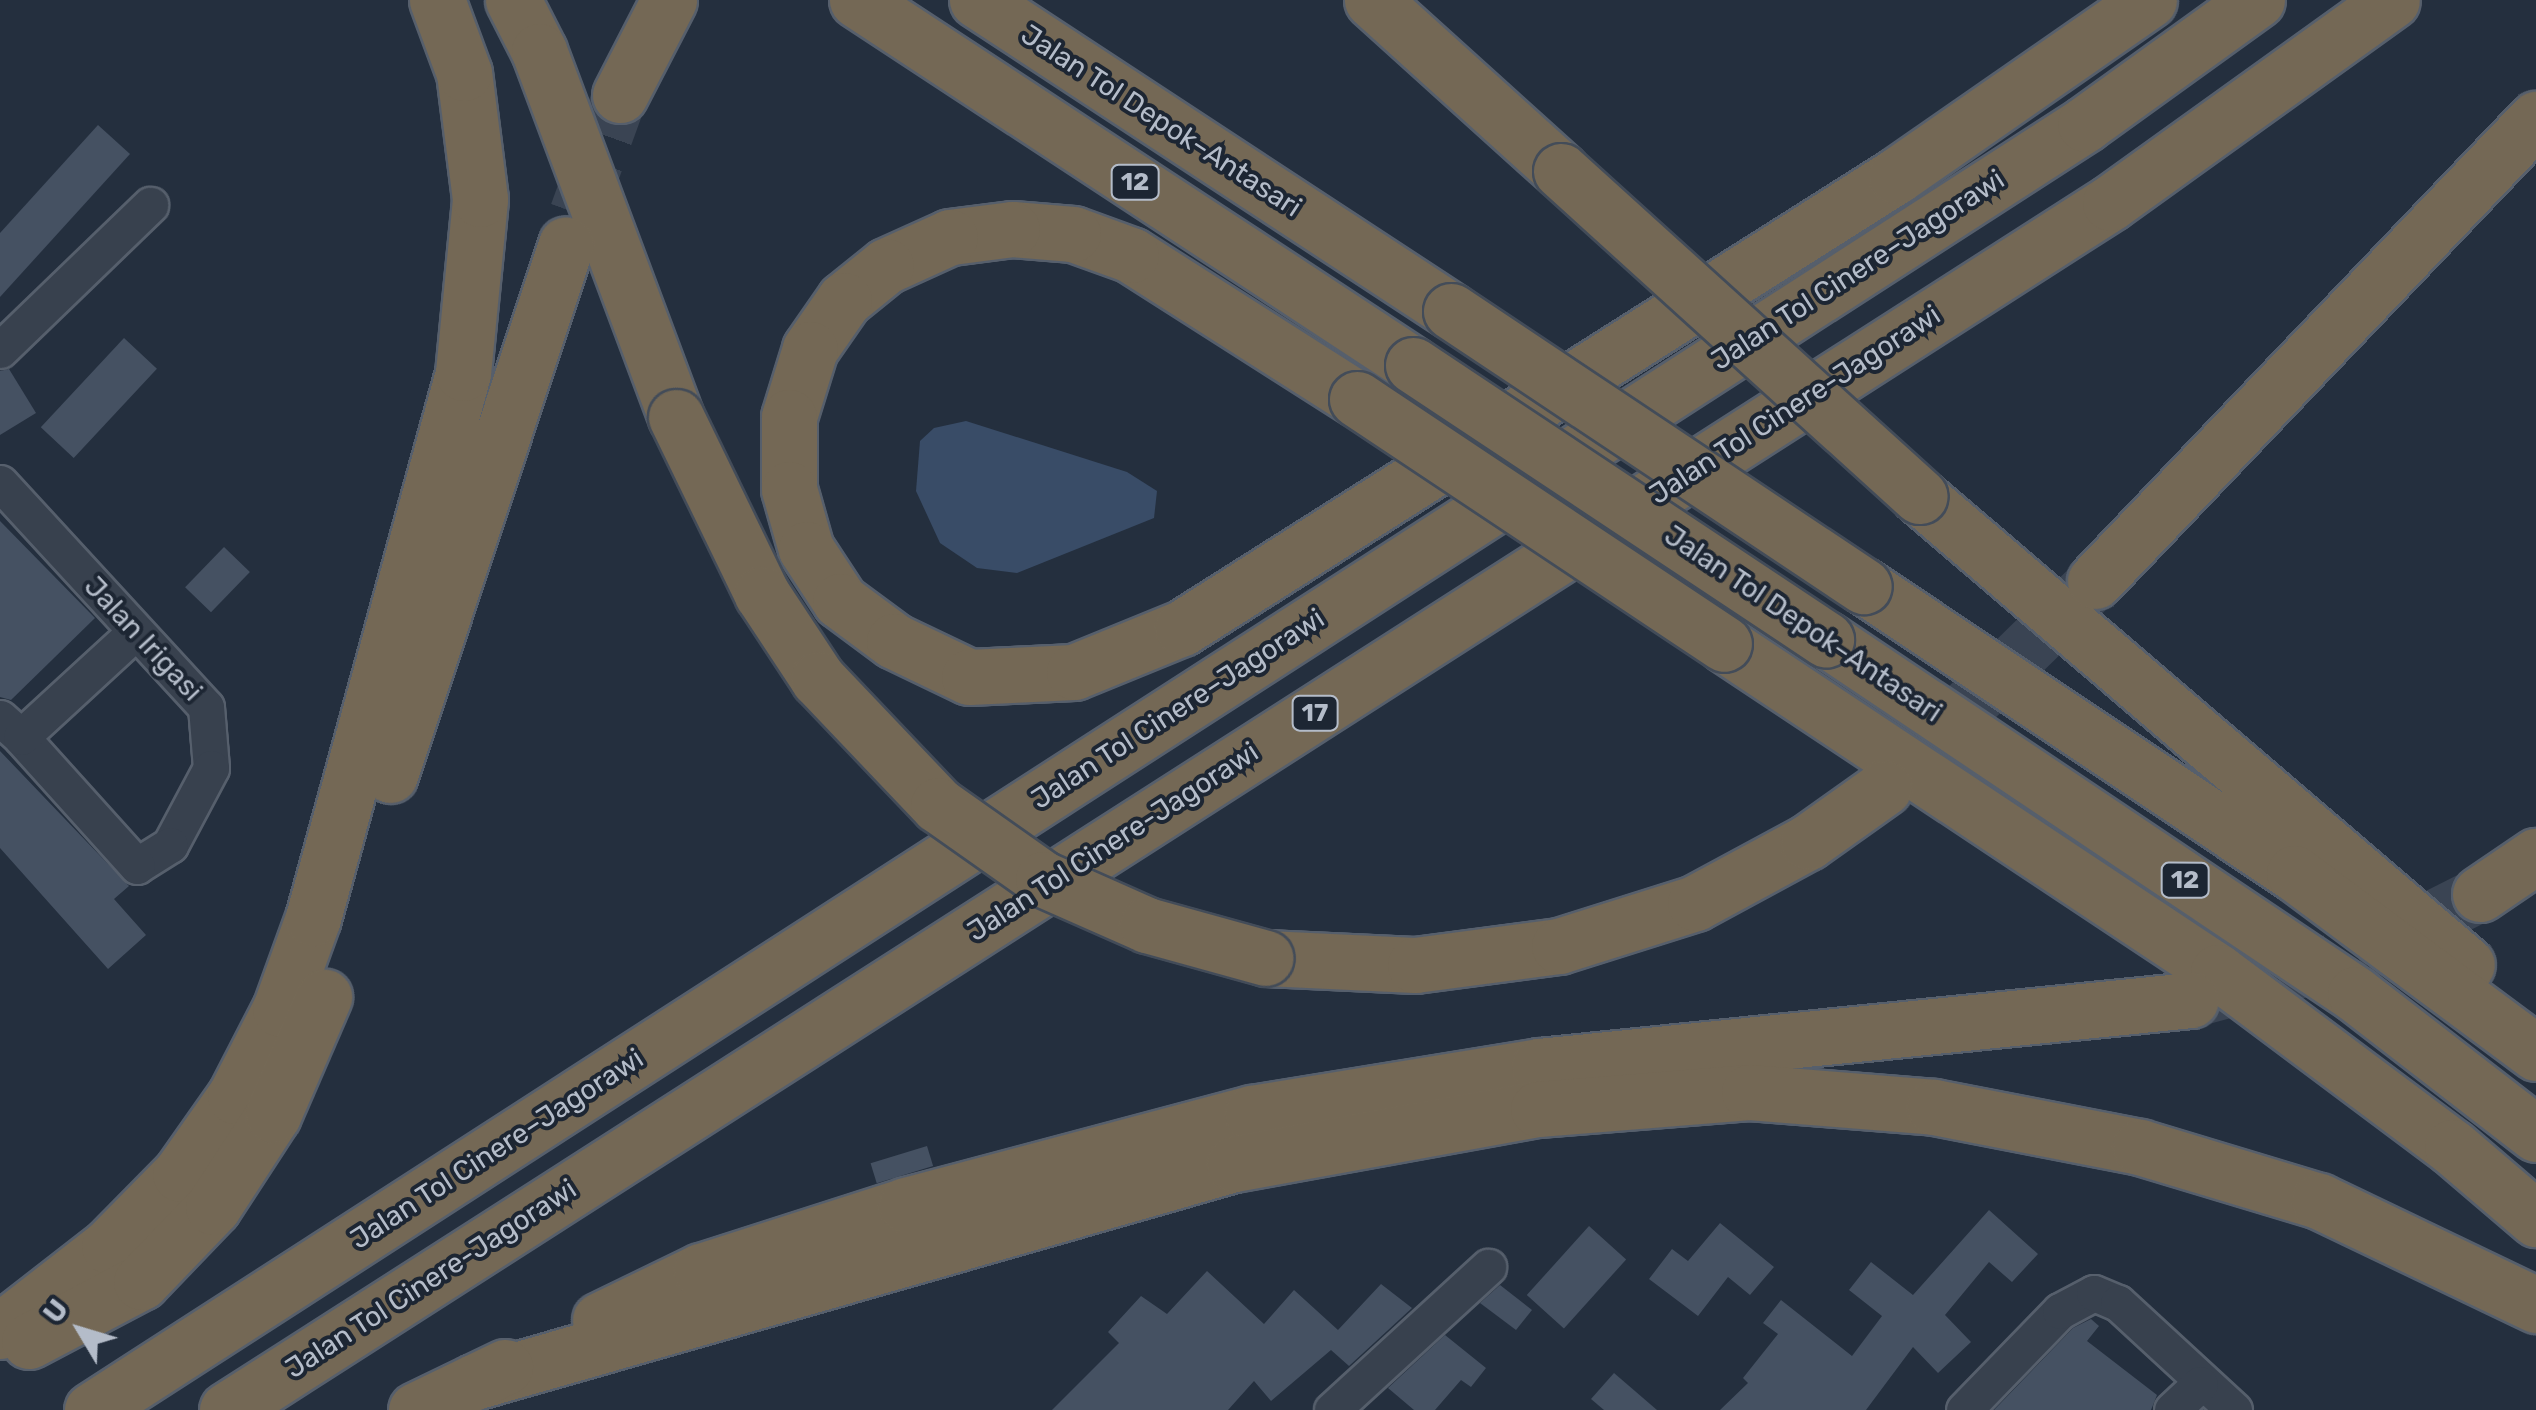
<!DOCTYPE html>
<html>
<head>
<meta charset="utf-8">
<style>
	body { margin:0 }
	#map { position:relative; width:2536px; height:1410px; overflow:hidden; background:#242f3e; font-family:Rubik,sans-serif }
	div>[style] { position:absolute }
	.water>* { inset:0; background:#394c67 }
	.building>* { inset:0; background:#455162; transform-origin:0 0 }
	.highway-tunnel>* { height:55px; margin-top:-27.5px; transform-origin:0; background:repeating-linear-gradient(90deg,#3a4453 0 55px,transparent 0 83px) }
	.roads { filter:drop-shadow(2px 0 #565f6c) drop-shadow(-2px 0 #565f6c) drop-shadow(0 2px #565f6c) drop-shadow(0 -2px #565f6c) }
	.street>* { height:35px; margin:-17.5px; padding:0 17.5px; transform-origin:17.5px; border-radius:17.5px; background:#38414e }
	.highway>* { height:55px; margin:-27.5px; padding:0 27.5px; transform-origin:27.5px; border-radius:27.5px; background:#746855 }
	.bridges { filter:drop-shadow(2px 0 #434c59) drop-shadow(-2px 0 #434c59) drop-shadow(0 2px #434c59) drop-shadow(0 -2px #434c59) }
	.highway-bridge>* { height:55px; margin:-27.5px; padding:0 27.5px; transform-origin:27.5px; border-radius:27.5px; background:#746855 }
	span { translate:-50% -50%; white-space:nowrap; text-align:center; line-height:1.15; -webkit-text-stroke:8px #1d2633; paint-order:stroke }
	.shield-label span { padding:2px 8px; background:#1d2633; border:2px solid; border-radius:8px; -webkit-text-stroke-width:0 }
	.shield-label { font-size:25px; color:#b4bcc9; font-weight:700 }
	.street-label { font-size:28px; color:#b4bcc9 }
	.north { position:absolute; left:30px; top:1280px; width:100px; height:100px; -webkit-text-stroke:8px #1d2633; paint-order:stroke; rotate:308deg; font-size:28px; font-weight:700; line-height:40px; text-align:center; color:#b4bcc9 }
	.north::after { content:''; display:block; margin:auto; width:35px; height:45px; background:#b4bcc9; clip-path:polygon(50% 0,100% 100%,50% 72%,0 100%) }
</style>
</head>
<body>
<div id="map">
	<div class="water">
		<div style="clip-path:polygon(966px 421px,1127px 472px,1157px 491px,1154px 518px,1017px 573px,977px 568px,940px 543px,916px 491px,920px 441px,934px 428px)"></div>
	</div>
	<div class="building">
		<div style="clip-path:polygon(98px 125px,130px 154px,0 297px,0 233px)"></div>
		<div style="left:124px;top:338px;width:45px;height:122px;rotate:43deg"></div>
		<div style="clip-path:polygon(9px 369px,36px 413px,0 435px,0 371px)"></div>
		<div style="clip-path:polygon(0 521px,95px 618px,11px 700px,0 697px)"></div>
		<div style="left:224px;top:547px;width:36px;height:56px;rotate:44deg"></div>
		<div style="clip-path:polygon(0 751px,129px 886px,114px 899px,146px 935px,108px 969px,0 848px)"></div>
		<div style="left:927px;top:1146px;width:21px;height:59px;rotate:73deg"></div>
		<div style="clip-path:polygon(1989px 1210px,2038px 1254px,2012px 1282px,1989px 1262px,1945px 1315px,1971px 1342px,1938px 1373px,1913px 1347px,1866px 1410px,1720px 1410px,1748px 1383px,1743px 1378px,1778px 1334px,1763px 1323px,1781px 1300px,1852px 1356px,1882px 1316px,1849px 1290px,1871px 1262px,1913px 1295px)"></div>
		<div style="clip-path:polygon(1720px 1223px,1774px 1267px,1750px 1295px,1728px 1277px,1698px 1316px,1649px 1279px,1672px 1249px,1688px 1261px)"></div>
		<div style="left:1589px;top:1226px;width:50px;height:93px;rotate:42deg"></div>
		<div style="clip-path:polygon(1207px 1271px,1264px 1324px,1294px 1290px,1338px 1330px,1381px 1284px,1412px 1308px,1349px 1366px,1331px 1350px,1271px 1401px,1254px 1381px,1228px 1410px,1052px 1410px,1119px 1343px,1108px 1332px,1141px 1296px,1167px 1314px)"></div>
		<div style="clip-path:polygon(1500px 1285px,1532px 1310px,1516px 1330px,1480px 1303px)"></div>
		<div style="clip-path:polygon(2091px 1319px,2099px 1326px,2087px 1341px,2157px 1395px,2151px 1410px,1994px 1410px,2073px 1328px)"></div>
		<div style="clip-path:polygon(1445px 1335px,1486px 1368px,1471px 1387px,1461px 1380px,1435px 1410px,1414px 1410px,1388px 1388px)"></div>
		<div style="clip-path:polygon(1614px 1373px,1657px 1410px,1604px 1410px,1591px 1399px)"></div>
	</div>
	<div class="highway-tunnel">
		<div style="left:577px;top:213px;width:126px;rotate:-70deg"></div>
		<div style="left:1884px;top:788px;width:293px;rotate:-44.4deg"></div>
		<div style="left:2198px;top:998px;width:171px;rotate:-15.3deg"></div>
		<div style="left:2363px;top:953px;width:131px;rotate:-26.8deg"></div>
	</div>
	<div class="roads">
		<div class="street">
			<div style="left:0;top:350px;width:209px;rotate:-44deg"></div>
			<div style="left:0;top:483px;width:304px;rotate:47.4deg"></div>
			<div style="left:206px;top:707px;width:61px;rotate:85.3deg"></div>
			<div style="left:211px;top:768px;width:87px;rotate:118deg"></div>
			<div style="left:170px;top:845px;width:39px;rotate:148deg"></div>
			<div style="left:137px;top:866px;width:173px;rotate:-132deg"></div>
			<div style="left:0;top:718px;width:28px;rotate:42deg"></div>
			<div style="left:21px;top:737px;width:155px;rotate:-42.6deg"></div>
			<div style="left:1332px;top:1410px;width:212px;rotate:-42.5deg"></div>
			<div style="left:1964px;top:1410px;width:138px;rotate:-45.9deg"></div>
			<div style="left:2060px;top:1311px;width:38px;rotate:-28deg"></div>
			<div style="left:2094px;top:1293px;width:26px;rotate:23deg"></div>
			<div style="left:2118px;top:1303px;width:158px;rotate:42.7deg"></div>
			<div style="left:2172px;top:1410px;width:38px;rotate:-43deg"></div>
		</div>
		<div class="highway">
			<div style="left:513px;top:0;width:57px;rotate:63deg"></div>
			<div style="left:539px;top:51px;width:391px;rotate:69.5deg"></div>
			<div style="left:857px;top:0;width:665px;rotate:33.28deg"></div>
			<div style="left:977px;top:0;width:567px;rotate:33.27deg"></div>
			<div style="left:1372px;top:0;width:255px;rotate:42.1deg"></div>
			<div style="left:620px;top:95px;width:107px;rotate:-62.7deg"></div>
			<div style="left:1357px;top:399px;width:268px;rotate:-147.5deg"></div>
			<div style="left:1131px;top:255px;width:62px;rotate:-160.1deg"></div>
			<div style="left:1073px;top:234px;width:61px;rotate:-175.3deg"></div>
			<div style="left:1012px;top:229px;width:63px;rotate:172.6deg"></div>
			<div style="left:950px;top:237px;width:70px;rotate:155.6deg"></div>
			<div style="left:886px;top:266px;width:54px;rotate:141deg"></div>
			<div style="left:844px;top:300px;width:60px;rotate:124.8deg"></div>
			<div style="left:810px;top:349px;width:71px;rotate:107.2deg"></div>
			<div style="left:789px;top:417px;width:72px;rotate:90deg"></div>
			<div style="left:789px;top:489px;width:62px;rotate:74.2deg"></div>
			<div style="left:806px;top:549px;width:62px;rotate:56.8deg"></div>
			<div style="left:840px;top:601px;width:67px;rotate:36.5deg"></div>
			<div style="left:894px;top:641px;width:83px;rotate:25.6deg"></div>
			<div style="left:969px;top:677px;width:105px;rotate:-2.7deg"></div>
			<div style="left:1074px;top:672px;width:117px;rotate:-22.2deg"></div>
			<div style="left:1182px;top:628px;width:845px;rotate:-32.34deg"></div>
			<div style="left:1896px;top:176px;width:308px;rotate:-34.8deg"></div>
			<div style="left:1919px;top:496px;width:721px;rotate:40.56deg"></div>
			<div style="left:2095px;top:581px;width:639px;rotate:-46.33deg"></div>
			<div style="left:1864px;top:586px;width:517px;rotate:33.72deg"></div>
			<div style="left:2294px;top:873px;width:302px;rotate:36.6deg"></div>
			<div style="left:1826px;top:639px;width:637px;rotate:33.86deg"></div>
			<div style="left:2355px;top:994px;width:229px;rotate:37.7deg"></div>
			<div style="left:1724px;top:644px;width:593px;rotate:33.58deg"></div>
			<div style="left:2218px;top:972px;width:292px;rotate:36.8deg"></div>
			<div style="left:2452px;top:1147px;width:111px;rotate:40.6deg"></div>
			<div style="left:390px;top:775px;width:559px;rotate:-71.66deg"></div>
			<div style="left:2480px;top:894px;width:68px;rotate:-34.2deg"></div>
			<div style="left:1266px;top:958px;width:149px;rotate:2.7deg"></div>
			<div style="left:1415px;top:965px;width:145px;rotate:-7.5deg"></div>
			<div style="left:1559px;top:946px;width:143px;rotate:-17.5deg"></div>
			<div style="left:1695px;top:903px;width:128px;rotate:-28.4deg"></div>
			<div style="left:1808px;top:842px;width:93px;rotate:-35.4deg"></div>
			<div style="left:600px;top:1320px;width:112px;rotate:-25.9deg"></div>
			<div style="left:701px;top:1271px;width:215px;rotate:-17.8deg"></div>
			<div style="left:906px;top:1205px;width:358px;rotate:-14.9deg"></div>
			<div style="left:1252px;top:1113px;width:291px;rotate:-9.3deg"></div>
			<div style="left:1539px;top:1066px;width:655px;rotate:-5.78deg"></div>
			<div style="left:0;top:1331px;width:138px;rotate:-37.9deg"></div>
			<div style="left:109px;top:1246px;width:101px;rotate:-45.4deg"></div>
			<div style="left:180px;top:1174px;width:95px;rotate:-54.8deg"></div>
			<div style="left:235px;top:1096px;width:98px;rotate:-62.7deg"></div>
			<div style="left:280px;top:1009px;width:97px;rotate:-70.1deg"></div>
			<div style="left:313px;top:918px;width:565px;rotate:-74.61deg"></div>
			<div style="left:463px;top:373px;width:175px;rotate:-84.4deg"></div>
			<div style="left:480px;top:199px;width:127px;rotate:-97.2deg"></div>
			<div style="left:464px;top:73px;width:78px;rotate:-110.3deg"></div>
			<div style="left:29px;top:1341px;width:127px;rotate:-27.8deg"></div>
			<div style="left:141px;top:1282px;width:104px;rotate:-46.2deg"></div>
			<div style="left:213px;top:1207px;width:110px;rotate:-56.9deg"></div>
			<div style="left:273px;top:1115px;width:129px;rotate:-66.6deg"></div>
			<div style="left:474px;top:1382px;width:791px;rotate:-16.01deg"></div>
			<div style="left:1234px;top:1164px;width:309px;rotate:-10.3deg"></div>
			<div style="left:1538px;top:1109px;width:212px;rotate:-4.6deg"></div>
			<div style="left:1749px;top:1092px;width:186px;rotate:4.6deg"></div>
			<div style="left:1934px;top:1107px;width:210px;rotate:11deg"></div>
			<div style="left:2140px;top:1147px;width:187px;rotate:16.8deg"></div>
			<div style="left:2319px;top:1201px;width:241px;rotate:25.6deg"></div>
			<div style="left:92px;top:1410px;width:2372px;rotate:-32.83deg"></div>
			<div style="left:2085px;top:124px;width:212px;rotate:-35.8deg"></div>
			<div style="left:227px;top:1410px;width:2237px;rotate:-32.66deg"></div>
			<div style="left:2110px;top:203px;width:347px;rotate:-35.7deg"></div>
			<div style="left:416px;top:1410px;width:99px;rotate:-25.8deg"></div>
		</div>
	</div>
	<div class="bridges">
		<div class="highway-bridge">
			<div style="left:1561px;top:171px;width:484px;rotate:42.2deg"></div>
			<div style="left:1451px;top:311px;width:496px;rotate:33.7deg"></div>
			<div style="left:1413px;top:365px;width:496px;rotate:33.6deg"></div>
			<div style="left:1357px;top:399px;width:441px;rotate:33.7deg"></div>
			<div style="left:676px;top:417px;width:197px;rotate:64.1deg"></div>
			<div style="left:762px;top:594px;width:102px;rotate:56.6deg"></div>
			<div style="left:818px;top:679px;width:174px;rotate:46.4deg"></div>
			<div style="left:938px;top:805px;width:128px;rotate:35.2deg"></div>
			<div style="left:1043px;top:879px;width:114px;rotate:23.9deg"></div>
			<div style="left:1147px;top:925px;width:123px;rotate:15.5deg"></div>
		</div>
	</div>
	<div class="shield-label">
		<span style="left:1135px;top:182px">12</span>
		<span style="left:1315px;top:713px">17</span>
		<span style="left:2185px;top:880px">12</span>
	</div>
	<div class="street-label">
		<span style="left:1161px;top:121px;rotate:33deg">Jalan Tol Depok–Antasari</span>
		<span style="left:1858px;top:270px;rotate:-33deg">Jalan Tol Cinere–Jagorawi</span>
		<span style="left:1795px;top:405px;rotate:-33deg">Jalan Tol Cinere-Jagorawi</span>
		<span style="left:1803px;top:624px;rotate:34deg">Jalan Tol Depok–Antasari</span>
		<span style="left:143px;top:639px;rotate:47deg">Jalan Irigasi</span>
		<span style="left:1178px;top:709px;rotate:-33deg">Jalan Tol Cinere–Jagorawi</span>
		<span style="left:1113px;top:842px;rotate:-33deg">Jalan Tol Cinere-Jagorawi</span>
		<span style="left:497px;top:1149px;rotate:-33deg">Jalan Tol Cinere–Jagorawi</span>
		<span style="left:431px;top:1279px;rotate:-33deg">Jalan Tol Cinere-Jagorawi</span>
	</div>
	<div class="north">U</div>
</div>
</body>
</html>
